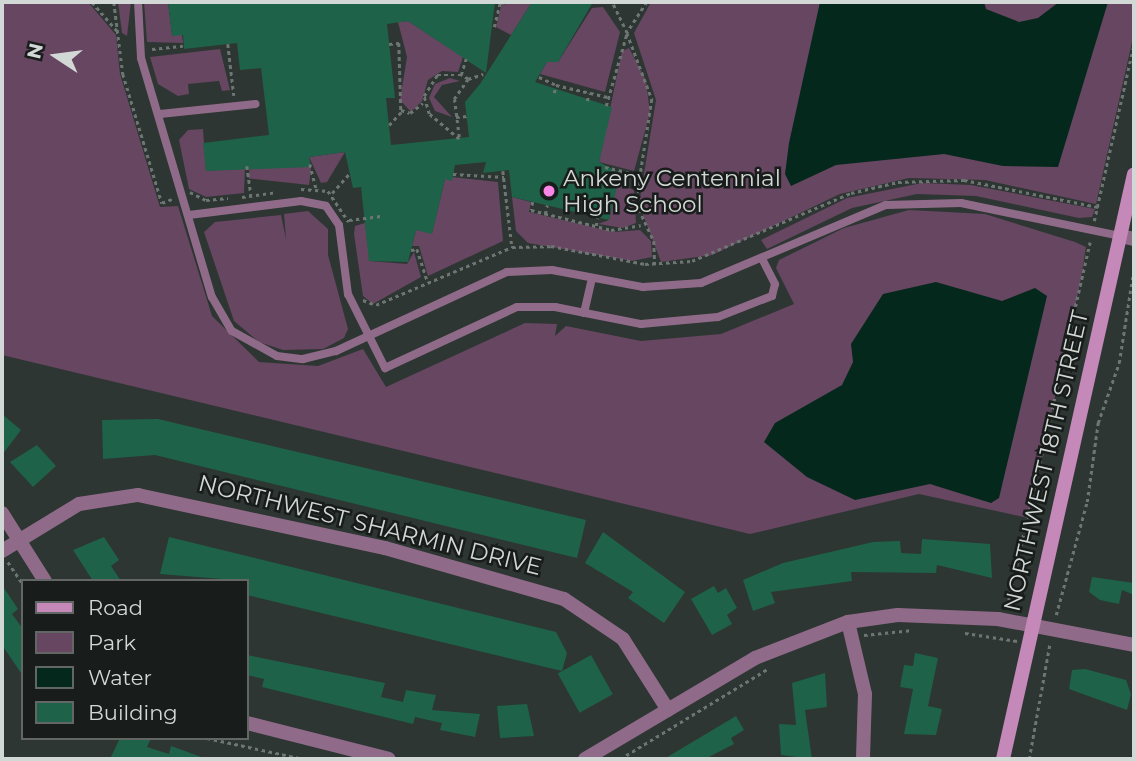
<!DOCTYPE html>
<html>
<head>
<meta charset="utf-8">
<style>
	body { margin:0 }
	#map { position:relative; width:1136px; height:761px; overflow:hidden; background:#2d3632; font-family:Montserrat,sans-serif }
	div>[style] { position:absolute }
	.green>* { inset:0; background:#664660; transform-origin:0 0 }
	.water>* { inset:0; background:#04281b }
	.building>* { inset:0; background:#1e6249; transform-origin:0 0 }
	.path>* { height:2.5px; margin-top:-1.25px; transform-origin:0; background:repeating-linear-gradient(90deg,#6e7673 0 3.5px,transparent 0 7px) }
	.service>* { height:8px; margin:-4px; padding:0 4px; transform-origin:4px; border-radius:4px; background:#906b89 }
	.minor>* { height:14px; margin:-7px; padding:0 7px; transform-origin:7px; border-radius:7px; background:#906b89 }
	.secondary>* { height:14px; margin:-7px; padding:0 7px; transform-origin:7px; border-radius:7px; background:#c489b9 }
	.dots>* { width:19px; height:19px; translate:-50% -50%; box-sizing:border-box; border:4px solid #181c1a; border-radius:50% }
	span { translate:-50% -50%; white-space:nowrap; text-align:center; line-height:1.15; -webkit-text-stroke:5px #181c1a; paint-order:stroke }
	.poi-label { font-size:23px; color:#d2d8d5 }
	.left { translate:0 -50%; text-align:left }
	.street-label { font-size:23px; color:#d2d8d5 }
	.frame { position:absolute; inset:0; border:4px solid #d2d8d5; pointer-events:none }
	.legend { position:absolute; left:21px; top:579px; width:228px; height:161px; box-sizing:border-box; background:#181c1a; border:2px solid #626765; margin:0; padding:9px 12px; list-style:none; font-size:21px; color:#d2d8d5 }
	.legend li { display:flex; align-items:center; gap:14px; height:35px }
	.legend b { width:35px; border:2px solid #626765 }
	.north { position:absolute; left:21px; top:21px; width:70px; height:70px; -webkit-text-stroke:5px #181c1a; paint-order:stroke; rotate:283deg; font-size:19px; font-weight:700; line-height:28px; text-align:center; color:#d2d8d5 }
	.north::after { content:''; display:block; margin:auto; width:24px; height:32px; background:#d2d8d5; clip-path:polygon(50% 0,100% 100%,50% 72%,0 100%) }
</style>
</head>
<body>
<div id="map">
	<div class="green">
		<div style="clip-path:polygon(2px 2px,88px 2px,116px 35px,120px 74px,160px 207px,178px 206px,212px 316px,259px 362px,318px 366px,363px 349px,386px 387px,525px 323px,557px 324px,555px 336px,566px 326px,641px 341px,721px 334px,794px 304px,776px 268px,779px 260px,844px 228px,909px 210px,985px 214px,1075px 242px,1086px 247px,1080px 284px,1028px 518px,919px 494px,750px 534px,2px 355px)"></div>
		<div style="clip-path:polygon(118px 2px,131px 2px,127px 36px,122px 33px)"></div>
		<div style="clip-path:polygon(144px 2px,168px 2px,172px 35px,182px 35px,183px 43px,147px 42px)"></div>
		<div style="clip-path:polygon(510px 2px,532px 2px,511px 35px,496px 27px,501px 6px)"></div>
		<div style="clip-path:polygon(651px 2px,1134px 2px,1134px 33px,1096px 204px,985px 180px,909px 178px,840px 194px,712px 255px,661px 262px,639px 204px,656px 100px,634px 33px)"></div>
		<div style="clip-path:polygon(603px 7px,620px 32px,605px 92px,540px 74px,547px 62px,558px 62px,592px 8px)"></div>
		<div style="clip-path:polygon(408px 21px,463px 57px,458px 72px,442px 71px,428px 80px,422px 101px,411px 112px,400px 100px,407px 57px,398px 22px)"></div>
		<div style="clip-path:polygon(629px 48px,646px 80px,650px 113px,634px 171px,599px 162px,622px 51px)"></div>
		<div style="clip-path:polygon(220px 49px,230px 90px,222px 91px,219px 81px,188px 84px,189px 94px,178px 96px,158px 84px,150px 57px)"></div>
		<div style="clip-path:polygon(450px 78px,460px 81px,442px 85px,434px 97px,452px 117px,435px 111px,429px 98px,435px 84px)"></div>
		<div style="clip-path:polygon(203px 129px,206px 171px,245px 167px,244px 193px,206px 197px,189px 189px,179px 140px,188px 130px)"></div>
		<div style="clip-path:polygon(345px 152px,327px 182px,321px 183px,309px 157px)"></div>
		<div style="left:311px;top:167px;width:18px;height:61px;rotate:96deg"></div>
		<div style="clip-path:polygon(452px 177px,498px 182px,503px 241px,428px 276px,419px 246px,412px 246px,416px 230px,432px 233px,445px 179px)"></div>
		<div style="clip-path:polygon(617px 183px,634px 190px,636px 223px,623px 228px,598px 224px,609px 220px)"></div>
		<div style="clip-path:polygon(922px 183px,971px 185px,1095px 209px,1092px 217px,1079px 218px,976px 196px,917px 194px,852px 208px,767px 249px,761px 240px,847px 198px)"></div>
		<div style="clip-path:polygon(512px 197px,531px 202px,529px 212px,613px 232px,640px 230px,651px 241px,652px 257px,632px 261px,528px 243px,516px 231px)"></div>
		<div style="clip-path:polygon(308px 211px,328px 229px,328px 255px,348px 329px,344px 338px,323px 349px,283px 350px,259px 342px,234px 321px,204px 232px,215px 222px,281px 215px,286px 239px,284px 214px)"></div>
		<div style="clip-path:polygon(365px 223px,370px 261px,407px 264px,414px 252px,421px 277px,373px 304px,363px 296px,354px 234px,355px 226px)"></div>
	</div>
	<div class="water">
		<div style="clip-path:polygon(820px 2px,984px 2px,986px 9px,1019px 22px,1038px 18px,1059px 2px,1108px 2px,1058px 167px,1003px 166px,944px 154px,836px 165px,791px 186px,785px 174px,789px 143px)"></div>
		<div style="clip-path:polygon(936px 282px,1002px 301px,1035px 288px,1047px 296px,999px 498px,991px 503px,930px 484px,855px 500px,807px 477px,764px 442px,775px 423px,842px 385px,853px 362px,851px 344px,883px 294px)"></div>
	</div>
	<div class="building">
		<div style="clip-path:polygon(168px 2px,495px 2px,486px 73px,408px 21px,387px 24px,395px 98px,386px 98px,391px 145px,469px 137px,465px 102px,480px 84px,532px 2px,593px 2px,558px 62px,547px 62px,535px 82px,612px 107px,599px 162px,620px 173px,609px 220px,512px 197px,509px 170px,483px 173px,486px 162px,455px 165px,452px 181px,445px 179px,432px 234px,416px 230px,408px 262px,369px 261px,361px 187px,353px 188px,345px 152px,309px 157px,311px 167px,206px 171px,203px 143px,269px 135px,261px 68px,240px 70px,237px 43px,184px 49px,183px 35px,172px 36px)"></div>
		<div style="clip-path:polygon(2px 414px,21px 430px,2px 455px)"></div>
		<div style="clip-path:polygon(158px 419px,586px 520px,577px 558px,155px 455px,103px 459px,102px 420px)"></div>
		<div style="clip-path:polygon(37px 445px,56px 466px,33px 487px,10px 462px)"></div>
		<div style="clip-path:polygon(603px 532px,685px 592px,664px 623px,628px 598px,633px 592px,585px 563px)"></div>
		<div style="clip-path:polygon(104px 537px,119px 560px,111px 566px,121px 581px,93px 581px,73px 550px)"></div>
		<div style="clip-path:polygon(169px 537px,556px 632px,567px 653px,562px 671px,247px 595px,247px 581px,160px 574px)"></div>
		<div style="clip-path:polygon(922px 539px,990px 544px,992px 578px,937px 565px,936px 573px,851px 572px,852px 581px,771px 592px,775px 603px,753px 611px,743px 580px,783px 563px,873px 542px,900px 541px,901px 553px,921px 554px)"></div>
		<div style="clip-path:polygon(1092px 577px,1134px 583px,1134px 595px,1122px 590px,1119px 604px,1100px 600px,1089px 592px)"></div>
		<div style="clip-path:polygon(2px 585px,18px 609px,12px 614px,23px 629px,23px 676px,2px 645px)"></div>
		<div style="clip-path:polygon(714px 586px,718px 593px,726px 588px,737px 608px,727px 615px,732px 624px,712px 635px,691px 599px)"></div>
		<div style="clip-path:polygon(915px 653px,938px 658px,928px 706px,942px 709px,936px 735px,904px 734px,913px 689px,900px 687px,904px 665px,913px 666px)"></div>
		<div style="clip-path:polygon(247px 655px,385px 683px,381px 697px,403px 702px,406px 690px,436px 695px,432px 710px,480px 714px,475px 737px,440px 730px,442px 723px,415px 717px,413px 724px,262px 687px,264px 679px,247px 675px)"></div>
		<div style="left:591px;top:655px;width:45px;height:38px;rotate:61deg"></div>
		<div style="clip-path:polygon(1085px 669px,1126px 680px,1131px 694px,1127px 710px,1069px 689px,1072px 670px)"></div>
		<div style="clip-path:polygon(825px 673px,827px 707px,805px 710px,812px 759px,781px 755px,779px 724px,796px 725px,792px 683px)"></div>
		<div style="clip-path:polygon(527px 704px,534px 736px,500px 738px,497px 706px)"></div>
		<div style="clip-path:polygon(736px 716px,744px 730px,731px 738px,734px 744px,705px 759px,664px 759px)"></div>
		<div style="clip-path:polygon(120px 738px,151px 738px,147px 747px,169px 754px,171px 746px,207px 759px,110px 759px)"></div>
	</div>
	<div class="path">
		<div style="left:92px;top:2px;width:38px;rotate:49deg"></div>
		<div style="left:114px;top:2px;width:73px;rotate:82.9deg"></div>
		<div style="left:123px;top:74px;width:135px;rotate:73.2deg"></div>
		<div style="left:162px;top:203px;width:11px;rotate:-22deg"></div>
		<div style="left:647px;top:2px;width:37px;rotate:123deg"></div>
		<div style="left:627px;top:33px;width:71px;rotate:69.3deg"></div>
		<div style="left:652px;top:99px;width:105px;rotate:98.7deg"></div>
		<div style="left:636px;top:203px;width:42px;rotate:64.7deg"></div>
		<div style="left:654px;top:241px;width:23px;rotate:88deg"></div>
		<div style="left:494px;top:27px;width:25px;rotate:-76deg"></div>
		<div style="left:500px;top:3px;width:8px;rotate:-7deg"></div>
		<div style="left:228px;top:44px;width:52px;rotate:83.4deg"></div>
		<div style="left:389px;top:44px;width:10px;rotate:-6deg"></div>
		<div style="left:399px;top:43px;width:67px;rotate:88.3deg"></div>
		<div style="left:401px;top:110px;width:9px;rotate:18deg"></div>
		<div style="left:410px;top:113px;width:16px;rotate:-38deg"></div>
		<div style="left:152px;top:49px;width:31px;rotate:-6deg"></div>
		<div style="left:539px;top:77px;width:19px;rotate:25deg"></div>
		<div style="left:468px;top:79px;width:16px;rotate:-18deg"></div>
		<div style="left:554px;top:93px;width:8px;rotate:-76deg"></div>
		<div style="left:556px;top:85px;width:53px;rotate:13deg"></div>
		<div style="left:587px;top:101px;width:8px;rotate:-76deg"></div>
		<div style="left:606px;top:106px;width:76px;rotate:-74deg"></div>
		<div style="left:627px;top:33px;width:34px;rotate:-116deg"></div>
		<div style="left:456px;top:117px;width:11px;rotate:-5deg"></div>
		<div style="left:389px;top:125px;width:18px;rotate:-47deg"></div>
		<div style="left:459px;top:137px;width:38px;rotate:-97deg"></div>
		<div style="left:454px;top:99px;width:24px;rotate:-55deg"></div>
		<div style="left:468px;top:79px;width:8px;rotate:-150deg"></div>
		<div style="left:459px;top:139px;width:39px;rotate:-140deg"></div>
		<div style="left:429px;top:114px;width:19px;rotate:-106deg"></div>
		<div style="left:424px;top:96px;width:25px;rotate:-58deg"></div>
		<div style="left:437px;top:75px;width:24px"></div>
		<div style="left:461px;top:75px;width:17px;rotate:-73deg"></div>
		<div style="left:310px;top:164px;width:25px;rotate:76deg"></div>
		<div style="left:247px;top:166px;width:29px;rotate:82deg"></div>
		<div style="left:605px;top:167px;width:37px;rotate:13deg"></div>
		<div style="left:503px;top:171px;width:77px;rotate:83.2deg"></div>
		<div style="left:453px;top:174px;width:51px;rotate:3.4deg"></div>
		<div style="left:301px;top:189px;width:27px;rotate:4deg"></div>
		<div style="left:328px;top:191px;width:37px;rotate:56deg"></div>
		<div style="left:190px;top:192px;width:18px;rotate:27deg"></div>
		<div style="left:206px;top:200px;width:22px;rotate:-5deg"></div>
		<div style="left:332px;top:193px;width:28px;rotate:-48deg"></div>
		<div style="left:242px;top:197px;width:35px;rotate:-8deg"></div>
		<div style="left:533px;top:202px;width:8px;rotate:104deg"></div>
		<div style="left:531px;top:210px;width:82px;rotate:14deg"></div>
		<div style="left:611px;top:230px;width:30px;rotate:-9deg"></div>
		<div style="left:545px;top:214px;width:9px;rotate:-77deg"></div>
		<div style="left:349px;top:220px;width:32px;rotate:-7deg"></div>
		<div style="left:1094px;top:221px;width:182px;rotate:-77.3deg"></div>
		<div style="left:596px;top:226px;width:8px;rotate:-83deg"></div>
		<div style="left:411px;top:250px;width:6px;rotate:-9deg"></div>
		<div style="left:417px;top:249px;width:33px;rotate:72deg"></div>
		<div style="left:363px;top:300px;width:14px;rotate:21deg"></div>
		<div style="left:376px;top:305px;width:148px;rotate:-23.1deg"></div>
		<div style="left:512px;top:247px;width:39px;rotate:-1deg"></div>
		<div style="left:551px;top:246px;width:96px;rotate:10.8deg"></div>
		<div style="left:645px;top:264px;width:47px;rotate:-3.7deg"></div>
		<div style="left:692px;top:261px;width:173px;rotate:-23.2deg"></div>
		<div style="left:851px;top:193px;width:48px;rotate:-13.2deg"></div>
		<div style="left:898px;top:182px;width:66px;rotate:-1.7deg"></div>
		<div style="left:964px;top:180px;width:137px;rotate:11.4deg"></div>
		<div style="left:8px;top:562px;width:27px;rotate:56deg"></div>
		<div style="left:1007px;top:607px;width:374px;rotate:-77.2deg"></div>
		<div style="left:1056px;top:615px;width:117px;rotate:-74.7deg"></div>
		<div style="left:1087px;top:502px;width:80px;rotate:-82.1deg"></div>
		<div style="left:1098px;top:423px;width:64px;rotate:-70.7deg"></div>
		<div style="left:1119px;top:363px;width:97px;rotate:-81.1deg"></div>
		<div style="left:965px;top:633px;width:53px;rotate:8.7deg"></div>
		<div style="left:864px;top:635px;width:49px;rotate:-5.8deg"></div>
		<div style="left:207px;top:738px;width:99px;rotate:12.2deg"></div>
		<div style="left:620px;top:759px;width:175px;rotate:-31.4deg"></div>
		<div style="left:1029px;top:759px;width:119px;rotate:-79.8deg"></div>
	</div>
	<div class="service">
		<div style="left:138px;top:2px;width:56px;rotate:86.9deg"></div>
		<div style="left:141px;top:58px;width:249px;rotate:73.5deg"></div>
		<div style="left:212px;top:297px;width:39px;rotate:60deg"></div>
		<div style="left:232px;top:331px;width:51px;rotate:29.1deg"></div>
		<div style="left:277px;top:356px;width:26px;rotate:7deg"></div>
		<div style="left:303px;top:359px;width:34px;rotate:-14deg"></div>
		<div style="left:336px;top:351px;width:188px;rotate:-24.8deg"></div>
		<div style="left:507px;top:272px;width:45px;rotate:-2.5deg"></div>
		<div style="left:552px;top:270px;width:93px;rotate:10.6deg"></div>
		<div style="left:643px;top:287px;width:58px;rotate:-3.9deg"></div>
		<div style="left:701px;top:283px;width:201px;rotate:-22.9deg"></div>
		<div style="left:886px;top:205px;width:75px;rotate:-1.5deg"></div>
		<div style="left:961px;top:203px;width:162px;rotate:11.7deg"></div>
		<div style="left:160px;top:114px;width:96px;rotate:-6deg"></div>
		<div style="left:189px;top:215px;width:113px;rotate:-7.1deg"></div>
		<div style="left:301px;top:201px;width:25px;rotate:11deg"></div>
		<div style="left:326px;top:206px;width:23px;rotate:56deg"></div>
		<div style="left:339px;top:225px;width:70px;rotate:82.6deg"></div>
		<div style="left:348px;top:294px;width:83px;rotate:63.4deg"></div>
		<div style="left:385px;top:368px;width:145px;rotate:-24.8deg"></div>
		<div style="left:517px;top:307px;width:38px"></div>
		<div style="left:555px;top:307px;width:88px;rotate:11.2deg"></div>
		<div style="left:641px;top:324px;width:77px;rotate:-5.2deg"></div>
		<div style="left:718px;top:317px;width:58px;rotate:-21.3deg"></div>
		<div style="left:772px;top:296px;width:12px;rotate:-76deg"></div>
		<div style="left:775px;top:284px;width:27px;rotate:-117deg"></div>
		<div style="left:584px;top:313px;width:36px;rotate:-77deg"></div>
	</div>
	<div class="minor">
		<div style="left:1120px;top:236px;width:14px;rotate:12deg"></div>
		<div style="left:2px;top:513px;width:80px;rotate:57.7deg"></div>
		<div style="left:2px;top:551px;width:90px;rotate:-31.4deg"></div>
		<div style="left:79px;top:504px;width:60px;rotate:-8.7deg"></div>
		<div style="left:138px;top:495px;width:253px;rotate:12.1deg"></div>
		<div style="left:385px;top:548px;width:186px;rotate:15.9deg"></div>
		<div style="left:564px;top:599px;width:71px;rotate:34.1deg"></div>
		<div style="left:623px;top:639px;width:84px;rotate:57.6deg"></div>
		<div style="left:848px;top:622px;width:74px;rotate:76.7deg"></div>
		<div style="left:865px;top:694px;width:65px;rotate:91.8deg"></div>
		<div style="left:247px;top:723px;width:146px;rotate:14.2deg"></div>
		<div style="left:585px;top:759px;width:198px;rotate:-30.7deg"></div>
		<div style="left:755px;top:658px;width:100px;rotate:-21.2deg"></div>
		<div style="left:848px;top:622px;width:50px;rotate:-8deg"></div>
		<div style="left:898px;top:615px;width:100px;rotate:2.3deg"></div>
		<div style="left:998px;top:619px;width:138px;rotate:10.8deg"></div>
	</div>
	<div class="secondary">
		<div style="left:1003px;top:759px;width:599px;rotate:-77.38deg"></div>
	</div>
	<div class="dots">
		<div style="left:549px;top:191px;background:#fa87e7"></div>
	</div>
	<div class="poi-label">
		<span class="left" style="left:563px;top:191px">Ankeny Centennial<br>High School</span>
	</div>
	<div class="street-label">
		<span style="left:1046px;top:461px;rotate:-77deg">NORTHWEST 18TH STREET</span>
		<span style="left:370px;top:525px;rotate:14deg">NORTHWEST SHARMIN DRIVE</span>
	</div>
	<div class="frame"></div>
	<ul class="legend">
	<li><b style="height:9px;background:#c489b9"></b>Road</li>
	<li><b style="height:19px;background:#664660"></b>Park</li>
	<li><b style="height:19px;background:#04281b"></b>Water</li>
	<li><b style="height:19px;background:#1e6249"></b>Building</li>
	</ul>
	<div class="north">N</div>
</div>
</body>
</html>
